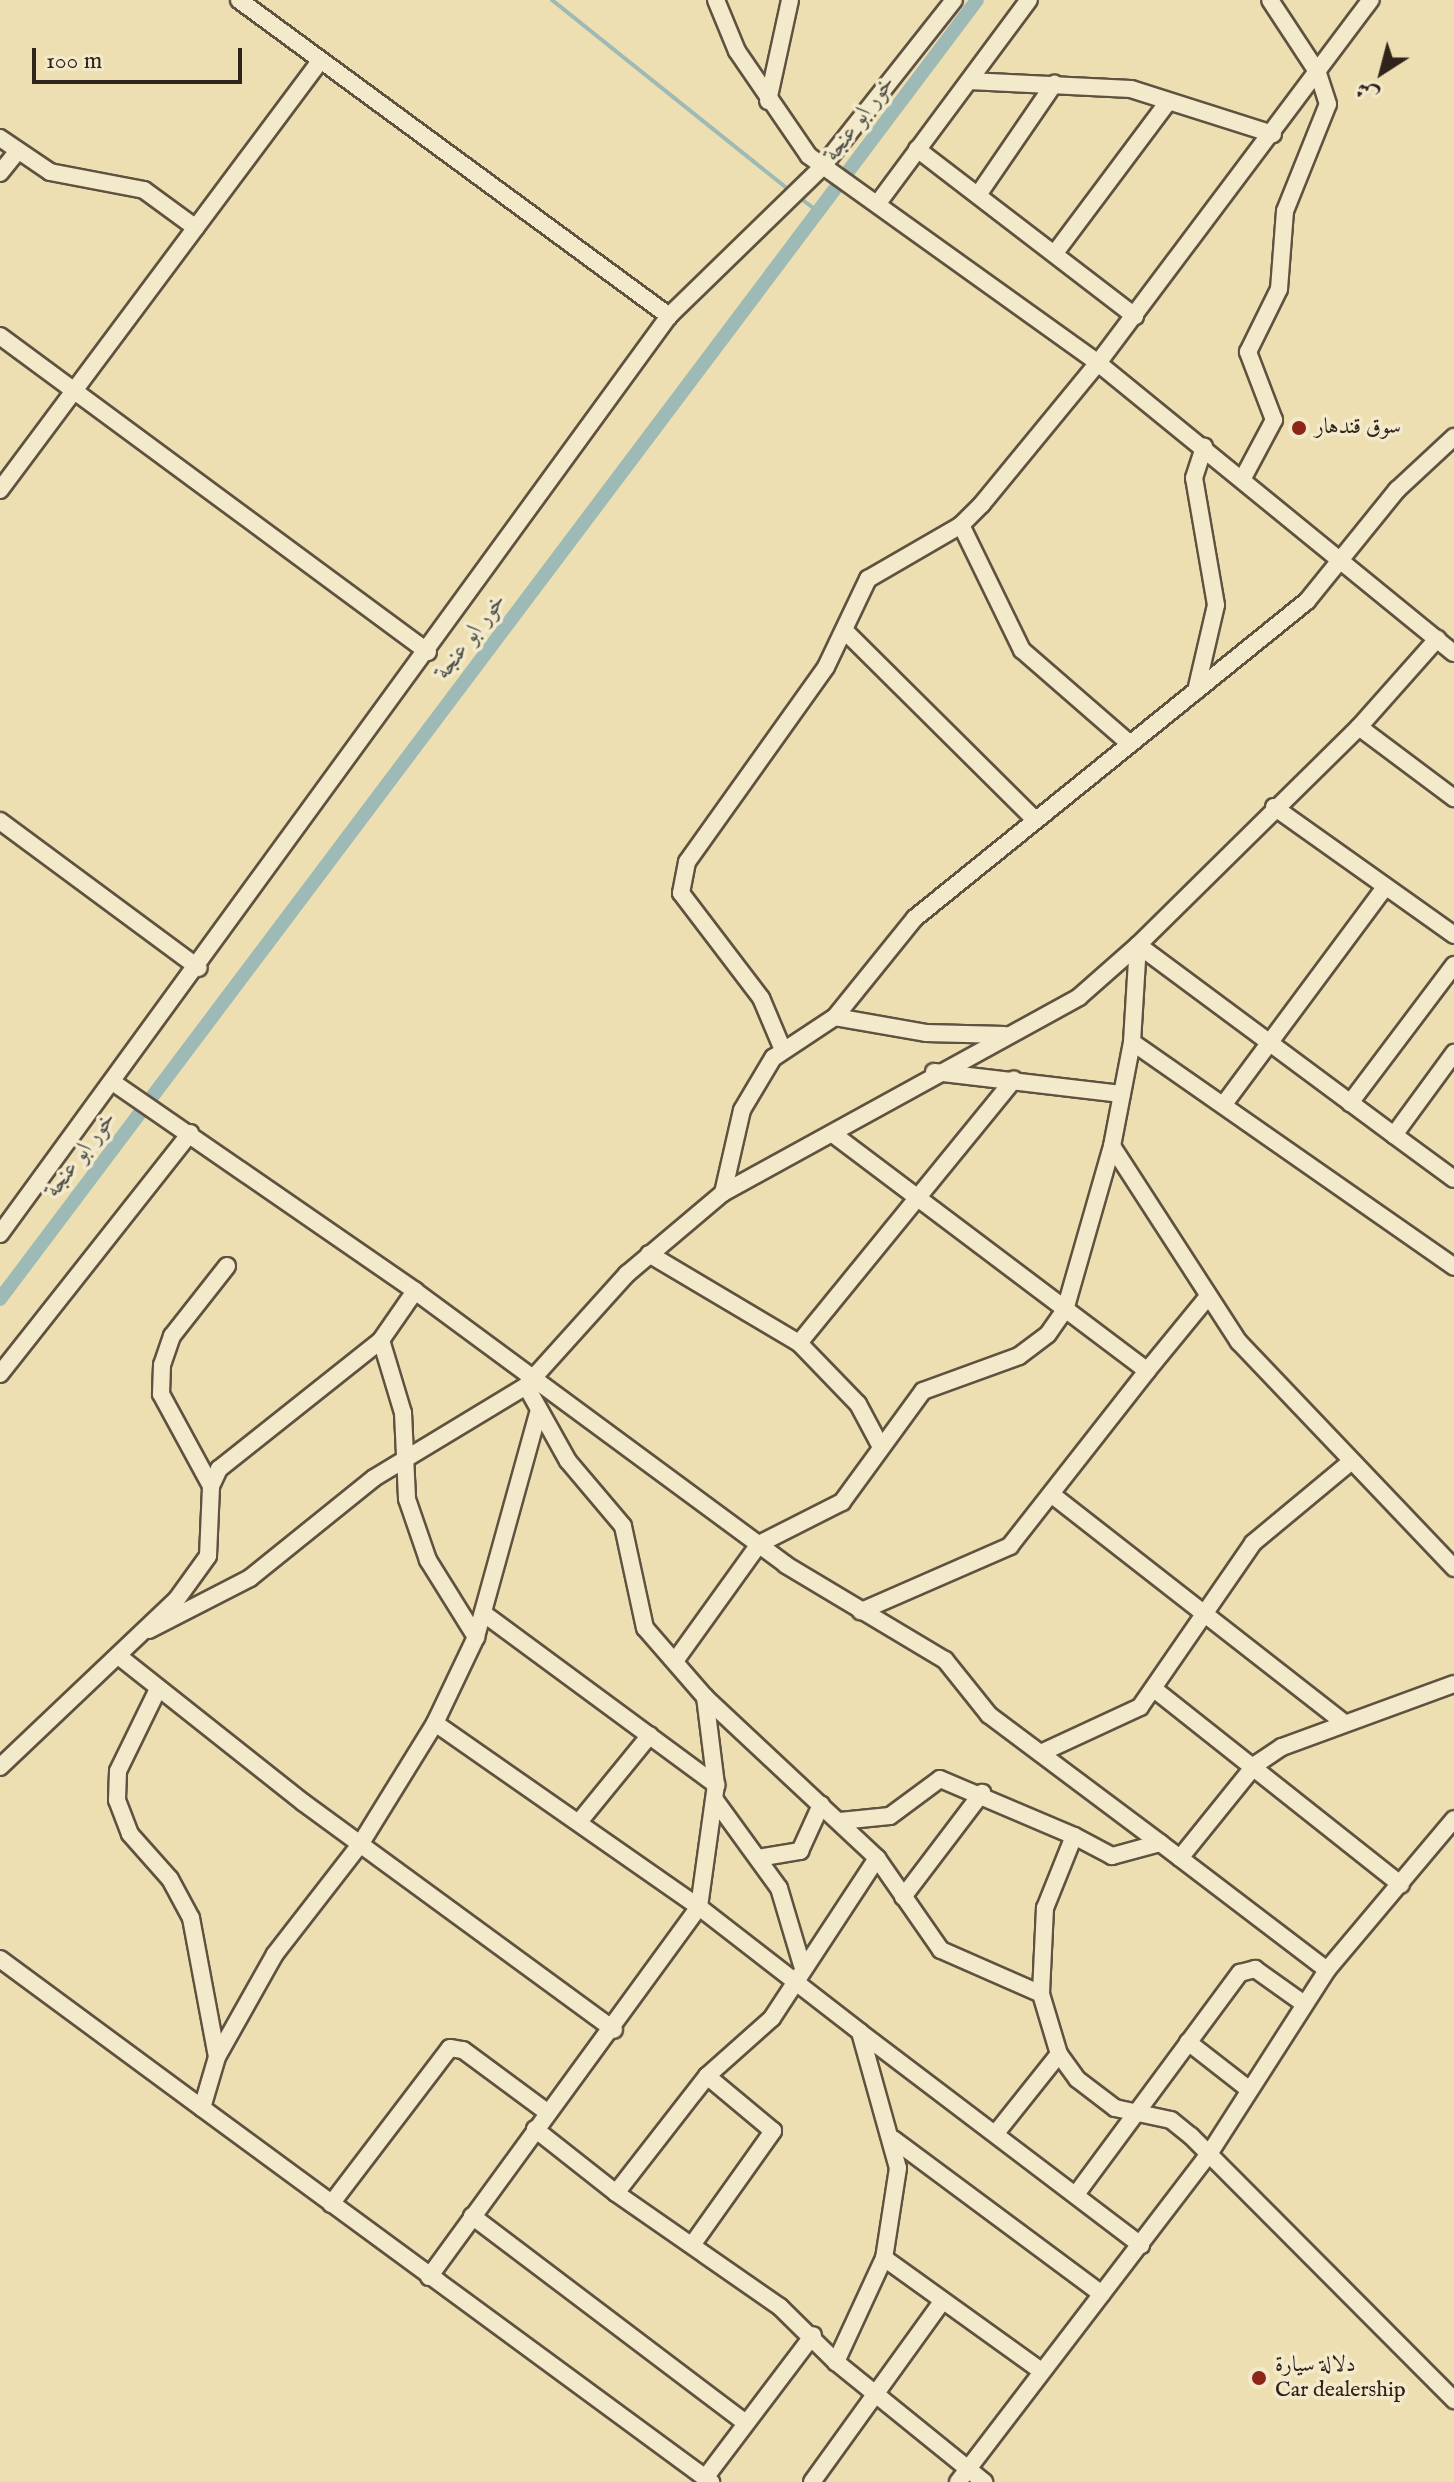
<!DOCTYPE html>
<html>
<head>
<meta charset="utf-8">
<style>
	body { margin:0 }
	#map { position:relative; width:1454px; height:2482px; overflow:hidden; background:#eddfb1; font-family:"IM FELL English",Amiri,serif }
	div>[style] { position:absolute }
	.stream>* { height:4px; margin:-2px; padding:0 2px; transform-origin:2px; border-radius:2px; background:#9dbab6 }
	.canal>* { height:14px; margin:-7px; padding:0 7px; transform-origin:7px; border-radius:7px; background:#9dbab6 }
	.roads { filter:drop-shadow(2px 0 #5f5240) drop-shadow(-2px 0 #5f5240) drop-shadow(0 2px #5f5240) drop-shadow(0 -2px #5f5240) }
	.minor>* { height:16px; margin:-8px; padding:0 8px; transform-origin:8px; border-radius:8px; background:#f3eacc }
	.dots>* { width:22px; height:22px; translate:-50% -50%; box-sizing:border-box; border:4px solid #f3eacc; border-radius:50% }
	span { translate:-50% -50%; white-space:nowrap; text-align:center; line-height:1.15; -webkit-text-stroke:7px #f3eacc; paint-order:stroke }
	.poi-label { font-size:22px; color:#30231b }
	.left { translate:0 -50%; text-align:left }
	.water-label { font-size:24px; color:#51504a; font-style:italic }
	.north { position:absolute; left:1342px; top:32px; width:80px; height:80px; -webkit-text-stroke:6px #f3eacc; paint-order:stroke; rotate:216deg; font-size:22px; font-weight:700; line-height:32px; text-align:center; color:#30231b }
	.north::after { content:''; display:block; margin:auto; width:28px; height:36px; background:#30231b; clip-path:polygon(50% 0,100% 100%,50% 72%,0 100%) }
	.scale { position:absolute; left:32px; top:48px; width:210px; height:36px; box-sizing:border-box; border:4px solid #30231b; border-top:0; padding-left:10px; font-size:24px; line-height:28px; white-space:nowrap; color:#30231b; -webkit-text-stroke:6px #f3eacc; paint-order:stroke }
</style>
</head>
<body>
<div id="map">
	<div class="stream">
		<div style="left:552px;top:0;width:305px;rotate:38.7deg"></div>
		<div style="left:797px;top:196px;width:24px;rotate:36deg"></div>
	</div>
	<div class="canal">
		<div style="left:0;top:1299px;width:1625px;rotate:-53.05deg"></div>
	</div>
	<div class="roads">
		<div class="minor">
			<div style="left:239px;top:0;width:534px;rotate:36.31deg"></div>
			<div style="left:716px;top:0;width:55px;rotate:67.6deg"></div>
			<div style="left:737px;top:51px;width:127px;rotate:55.6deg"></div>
			<div style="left:809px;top:156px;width:355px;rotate:35.6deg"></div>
			<div style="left:1098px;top:363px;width:459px;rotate:39.2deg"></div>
			<div style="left:969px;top:81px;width:162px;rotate:2.8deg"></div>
			<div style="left:1131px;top:89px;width:149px;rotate:17.6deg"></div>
			<div style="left:768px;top:101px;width:103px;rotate:-77.7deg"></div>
			<div style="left:0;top:138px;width:60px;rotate:34.2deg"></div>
			<div style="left:50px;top:172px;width:96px;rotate:10.8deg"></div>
			<div style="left:144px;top:190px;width:64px;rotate:36.2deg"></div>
			<div style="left:917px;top:149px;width:275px;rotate:37.5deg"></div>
			<div style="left:0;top:173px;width:26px;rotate:-51deg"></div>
			<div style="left:978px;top:195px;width:135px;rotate:-55.6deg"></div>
			<div style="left:878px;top:203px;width:253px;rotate:-53.4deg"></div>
			<div style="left:1055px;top:253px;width:189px;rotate:-53.2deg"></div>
			<div style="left:0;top:336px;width:532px;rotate:36.44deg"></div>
			<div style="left:1243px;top:478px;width:66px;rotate:-61.9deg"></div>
			<div style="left:1274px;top:420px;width:73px;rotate:-110.9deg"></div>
			<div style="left:1248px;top:352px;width:70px;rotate:-63.8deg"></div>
			<div style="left:1279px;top:289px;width:78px;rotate:-85.6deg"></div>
			<div style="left:1285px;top:211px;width:115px;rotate:-68.1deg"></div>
			<div style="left:1328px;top:104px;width:33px;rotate:-108deg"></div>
			<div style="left:1318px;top:73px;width:87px;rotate:-123.3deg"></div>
			<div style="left:0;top:490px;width:535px;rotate:-53.28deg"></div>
			<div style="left:961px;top:525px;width:139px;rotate:64deg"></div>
			<div style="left:1022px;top:650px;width:140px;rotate:41deg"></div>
			<div style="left:846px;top:632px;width:264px;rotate:44.8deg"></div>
			<div style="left:1196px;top:691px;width:88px;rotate:-76.9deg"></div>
			<div style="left:1216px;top:605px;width:129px;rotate:-99.8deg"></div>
			<div style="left:1194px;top:478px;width:33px;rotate:-72deg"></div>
			<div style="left:1359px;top:727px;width:119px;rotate:36.8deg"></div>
			<div style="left:1274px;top:807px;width:221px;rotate:35.4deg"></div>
			<div style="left:0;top:821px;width:247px;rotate:36.5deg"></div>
			<div style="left:835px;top:1017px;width:92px;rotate:10deg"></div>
			<div style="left:926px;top:1033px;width:79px;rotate:1.5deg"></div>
			<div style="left:1132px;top:1042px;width:393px;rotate:34.9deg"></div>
			<div style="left:783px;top:1050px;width:56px;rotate:-112.9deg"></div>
			<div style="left:761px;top:998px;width:132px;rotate:-127.3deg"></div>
			<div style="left:681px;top:893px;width:32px;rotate:-79deg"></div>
			<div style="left:687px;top:862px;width:239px;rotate:-54.5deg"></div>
			<div style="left:826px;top:667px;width:98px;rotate:-64.5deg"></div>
			<div style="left:868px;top:579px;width:108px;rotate:-30.1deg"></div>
			<div style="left:961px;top:525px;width:30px;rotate:-45deg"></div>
			<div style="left:982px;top:504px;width:183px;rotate:-50.6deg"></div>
			<div style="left:1098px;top:363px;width:454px;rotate:-53.1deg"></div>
			<div style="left:934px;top:1072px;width:189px;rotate:6.7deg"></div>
			<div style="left:114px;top:1083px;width:366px;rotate:34.6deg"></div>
			<div style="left:415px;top:1291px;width:461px;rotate:36.4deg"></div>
			<div style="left:786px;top:1565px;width:185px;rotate:30.9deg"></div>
			<div style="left:945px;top:1660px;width:70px;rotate:51.3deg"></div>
			<div style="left:989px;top:1715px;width:214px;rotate:36.8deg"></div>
			<div style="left:1350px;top:1103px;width:173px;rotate:-53deg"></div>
			<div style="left:1224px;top:1104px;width:270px;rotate:-53.4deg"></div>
			<div style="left:833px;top:1134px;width:393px;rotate:37deg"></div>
			<div style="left:1147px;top:1371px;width:222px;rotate:128.1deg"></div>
			<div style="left:1010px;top:1546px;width:163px;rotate:156.4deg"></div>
			<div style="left:1394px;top:1135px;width:74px;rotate:36.3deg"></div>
			<div style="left:1112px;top:1146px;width:234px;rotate:57.1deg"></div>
			<div style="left:1239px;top:1342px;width:312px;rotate:46.4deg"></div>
			<div style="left:723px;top:1193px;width:85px;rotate:-77.1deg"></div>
			<div style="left:742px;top:1110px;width:61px;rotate:-59.2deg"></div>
			<div style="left:773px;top:1058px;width:74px;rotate:-33.5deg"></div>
			<div style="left:835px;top:1017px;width:127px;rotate:-51.1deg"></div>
			<div style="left:915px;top:918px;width:504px;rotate:-38.96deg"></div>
			<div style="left:1307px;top:601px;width:143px;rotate:-51deg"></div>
			<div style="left:1397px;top:490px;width:78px;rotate:-42.9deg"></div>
			<div style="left:0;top:1234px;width:1136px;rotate:-53.92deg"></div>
			<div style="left:669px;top:316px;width:215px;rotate:-44.2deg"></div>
			<div style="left:823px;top:166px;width:211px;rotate:-51.7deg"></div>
			<div style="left:649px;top:1254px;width:174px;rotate:30.7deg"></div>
			<div style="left:799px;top:1343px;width:85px;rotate:46deg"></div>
			<div style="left:858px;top:1404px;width:49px;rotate:61.9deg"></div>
			<div style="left:381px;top:1340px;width:76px;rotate:73.2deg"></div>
			<div style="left:403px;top:1413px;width:86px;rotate:87.3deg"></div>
			<div style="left:407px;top:1499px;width:65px;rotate:71deg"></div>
			<div style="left:428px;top:1560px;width:91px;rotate:58.1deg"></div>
			<div style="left:799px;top:1343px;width:340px;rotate:-50.8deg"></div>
			<div style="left:1147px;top:1371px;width:93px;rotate:-50.7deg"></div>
			<div style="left:0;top:1374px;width:307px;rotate:-51.7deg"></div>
			<div style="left:211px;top:1486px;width:105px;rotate:-118.5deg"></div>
			<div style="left:161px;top:1394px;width:29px;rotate:-88deg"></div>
			<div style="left:162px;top:1365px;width:31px;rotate:-71deg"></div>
			<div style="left:172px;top:1336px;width:89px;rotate:-51.8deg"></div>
			<div style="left:1055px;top:1497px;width:362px;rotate:38deg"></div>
			<div style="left:483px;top:1613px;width:290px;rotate:36.4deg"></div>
			<div style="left:149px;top:1630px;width:114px;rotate:-27.2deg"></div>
			<div style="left:250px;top:1578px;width:159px;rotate:-38.9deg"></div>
			<div style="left:374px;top:1478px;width:178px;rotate:-31.2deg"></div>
			<div style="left:526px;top:1386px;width:151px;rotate:-48deg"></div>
			<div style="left:627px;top:1274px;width:126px;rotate:-40.2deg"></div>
			<div style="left:723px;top:1193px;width:406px;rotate:-28.8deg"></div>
			<div style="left:1079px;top:997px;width:79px;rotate:-41.4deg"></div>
			<div style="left:1138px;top:945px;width:319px;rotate:36.6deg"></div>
			<div style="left:1394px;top:1135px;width:102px;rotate:-53.8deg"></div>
			<div style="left:121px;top:1658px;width:233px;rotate:38.4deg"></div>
			<div style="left:304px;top:1803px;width:384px;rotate:36.2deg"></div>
			<div style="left:675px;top:1661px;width:144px;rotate:-54.3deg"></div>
			<div style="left:759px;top:1544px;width:93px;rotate:-26.8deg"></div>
			<div style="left:842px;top:1502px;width:137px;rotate:-53.9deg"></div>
			<div style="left:923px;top:1391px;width:102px;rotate:-20deg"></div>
			<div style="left:1019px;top:1356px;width:36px;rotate:-37deg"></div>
			<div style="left:1048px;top:1334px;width:29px;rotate:-55deg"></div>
			<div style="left:1065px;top:1310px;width:171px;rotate:-74deg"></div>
			<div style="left:1112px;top:1146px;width:106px;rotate:-79.1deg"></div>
			<div style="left:1132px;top:1042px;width:97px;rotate:-86.5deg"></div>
			<div style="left:1138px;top:945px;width:310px;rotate:-44.6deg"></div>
			<div style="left:1359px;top:727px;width:118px;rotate:-48.4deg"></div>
			<div style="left:158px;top:1689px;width:91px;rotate:116deg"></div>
			<div style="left:118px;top:1771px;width:29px;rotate:92deg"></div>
			<div style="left:117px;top:1800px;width:36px;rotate:69deg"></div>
			<div style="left:130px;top:1834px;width:60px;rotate:48.4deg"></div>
			<div style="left:170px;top:1879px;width:44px;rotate:61.7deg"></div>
			<div style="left:191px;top:1918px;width:141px;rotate:79.4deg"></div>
			<div style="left:1154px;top:1689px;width:315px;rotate:38.4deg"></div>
			<div style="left:705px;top:1697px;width:236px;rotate:43.1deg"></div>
			<div style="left:877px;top:1858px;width:112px;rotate:55.2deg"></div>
			<div style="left:941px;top:1950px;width:109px;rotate:23.7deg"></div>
			<div style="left:435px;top:1723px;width:322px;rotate:34.9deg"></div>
			<div style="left:699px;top:1907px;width:123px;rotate:-82.1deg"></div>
			<div style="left:716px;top:1785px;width:89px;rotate:-97.1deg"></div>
			<div style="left:705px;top:1697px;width:91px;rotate:-131deg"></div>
			<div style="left:645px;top:1628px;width:104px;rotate:-102.2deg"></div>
			<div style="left:623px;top:1526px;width:85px;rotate:-130.2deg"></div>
			<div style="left:568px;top:1461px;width:86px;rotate:-119.2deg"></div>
			<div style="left:1041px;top:1753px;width:109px;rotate:-24.9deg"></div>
			<div style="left:1140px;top:1707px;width:199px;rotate:-55.4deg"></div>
			<div style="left:1253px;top:1543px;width:124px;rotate:-39.7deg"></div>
			<div style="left:0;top:1767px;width:244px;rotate:-43.5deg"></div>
			<div style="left:177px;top:1599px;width:53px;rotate:-54.2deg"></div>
			<div style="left:208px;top:1556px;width:70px;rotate:-87.5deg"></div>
			<div style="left:211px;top:1486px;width:19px;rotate:-65deg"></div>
			<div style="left:219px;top:1469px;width:207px;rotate:-38.5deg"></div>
			<div style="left:381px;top:1340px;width:60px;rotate:-55.2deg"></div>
			<div style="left:715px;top:1800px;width:109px;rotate:54deg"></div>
			<div style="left:779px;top:1888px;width:80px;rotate:73.4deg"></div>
			<div style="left:840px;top:1821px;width:50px;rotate:-5.7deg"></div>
			<div style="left:890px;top:1816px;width:62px;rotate:-36.5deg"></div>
			<div style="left:940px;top:1779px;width:146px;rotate:23deg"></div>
			<div style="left:579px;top:1822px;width:112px;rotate:-50.8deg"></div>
			<div style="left:758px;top:1858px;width:43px;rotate:-9.5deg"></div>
			<div style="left:800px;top:1851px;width:51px;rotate:-65.5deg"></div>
			<div style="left:1180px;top:1858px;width:119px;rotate:-51.1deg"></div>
			<div style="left:1255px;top:1765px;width:32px;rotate:-34deg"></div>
			<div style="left:1282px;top:1747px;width:183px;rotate:-20.1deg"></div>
			<div style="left:903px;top:1897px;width:131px;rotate:-52.8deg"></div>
			<div style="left:0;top:1959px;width:251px;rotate:36.4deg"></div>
			<div style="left:202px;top:2108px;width:53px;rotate:-73.6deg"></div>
			<div style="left:217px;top:2057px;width:118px;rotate:-60.6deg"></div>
			<div style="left:275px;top:1954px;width:140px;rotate:-52.2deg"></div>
			<div style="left:361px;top:1843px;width:141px;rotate:-58.3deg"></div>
			<div style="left:435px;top:1723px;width:95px;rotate:-64.5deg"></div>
			<div style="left:476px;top:1637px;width:232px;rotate:-74.5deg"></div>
			<div style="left:1327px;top:1970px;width:210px;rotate:-142.7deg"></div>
			<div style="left:1160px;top:1843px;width:50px;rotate:164.8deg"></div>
			<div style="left:1112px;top:1856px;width:43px;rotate:-152.2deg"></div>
			<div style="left:1074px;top:1836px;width:78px;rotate:111.9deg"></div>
			<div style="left:1045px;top:1908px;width:86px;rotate:92.7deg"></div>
			<div style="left:1041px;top:1994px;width:63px;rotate:73.3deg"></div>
			<div style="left:1059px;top:2054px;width:31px;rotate:54deg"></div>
			<div style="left:1077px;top:2079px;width:48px;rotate:37.3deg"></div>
			<div style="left:1115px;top:2108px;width:57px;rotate:12.1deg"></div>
			<div style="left:1171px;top:2120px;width:26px;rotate:39deg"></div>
			<div style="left:1191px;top:2136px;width:373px;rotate:45.1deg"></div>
			<div style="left:860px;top:2032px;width:353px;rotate:37.2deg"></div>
			<div style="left:1188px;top:2042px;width:75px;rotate:37.9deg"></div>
			<div style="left:202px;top:2108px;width:632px;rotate:36.31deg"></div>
			<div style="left:535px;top:2129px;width:103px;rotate:38.3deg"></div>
			<div style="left:616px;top:2193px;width:148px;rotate:-52.1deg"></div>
			<div style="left:707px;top:2076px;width:87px;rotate:-41.7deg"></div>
			<div style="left:772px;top:2018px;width:191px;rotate:-56.7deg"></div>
			<div style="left:996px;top:2133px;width:101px;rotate:-51.4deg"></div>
			<div style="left:893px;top:2139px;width:260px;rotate:36.6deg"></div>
			<div style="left:616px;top:2193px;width:200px;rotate:34.8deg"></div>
			<div style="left:780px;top:2307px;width:78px;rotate:44.5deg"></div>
			<div style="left:1077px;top:2193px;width:274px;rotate:-53.5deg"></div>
			<div style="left:1240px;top:1973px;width:16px;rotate:-15deg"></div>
			<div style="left:1255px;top:1969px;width:60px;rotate:35.5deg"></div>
			<div style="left:331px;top:2204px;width:196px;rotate:-52.7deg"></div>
			<div style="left:450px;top:2048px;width:13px;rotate:9deg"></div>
			<div style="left:463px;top:2050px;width:106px;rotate:36.5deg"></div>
			<div style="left:472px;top:2216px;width:343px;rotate:37.1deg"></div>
			<div style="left:692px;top:2245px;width:140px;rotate:-54.6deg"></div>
			<div style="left:773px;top:2131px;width:86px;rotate:-140.2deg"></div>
			<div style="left:884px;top:2258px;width:192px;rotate:35.7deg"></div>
			<div style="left:429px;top:2277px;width:458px;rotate:-53.9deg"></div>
			<div style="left:699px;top:1907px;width:204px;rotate:37.8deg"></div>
			<div style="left:860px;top:2032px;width:141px;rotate:74.4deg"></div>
			<div style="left:898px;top:2168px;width:91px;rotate:98.8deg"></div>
			<div style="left:884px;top:2258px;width:115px;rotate:114.8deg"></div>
			<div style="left:836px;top:2362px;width:191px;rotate:39deg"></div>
			<div style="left:705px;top:2478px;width:179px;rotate:-52.9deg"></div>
			<div style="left:812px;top:2482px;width:222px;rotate:-54.2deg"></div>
			<div style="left:958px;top:2482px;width:413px;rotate:-52.6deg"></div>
			<div style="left:1209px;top:2154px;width:219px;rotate:-57.3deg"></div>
			<div style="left:1327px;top:1970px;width:197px;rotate:-49.9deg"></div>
		</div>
	</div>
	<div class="dots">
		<div style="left:1299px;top:428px;background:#8f2418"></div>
		<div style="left:1259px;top:2378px;background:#8f2418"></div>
	</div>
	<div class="poi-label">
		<span class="left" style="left:1315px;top:428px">سوق قندهار</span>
		<span class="left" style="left:1275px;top:2378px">دلالة سيارة<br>Car dealership</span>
	</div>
	<div class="water-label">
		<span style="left:860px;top:118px;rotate:-53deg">خور ابو عنجة</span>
		<span style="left:471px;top:636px;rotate:-53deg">خور ابو عنجة</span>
		<span style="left:81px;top:1154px;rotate:-53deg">خور ابو عنجة</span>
	</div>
	<div class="north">ش</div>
	<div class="scale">100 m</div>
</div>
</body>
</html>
